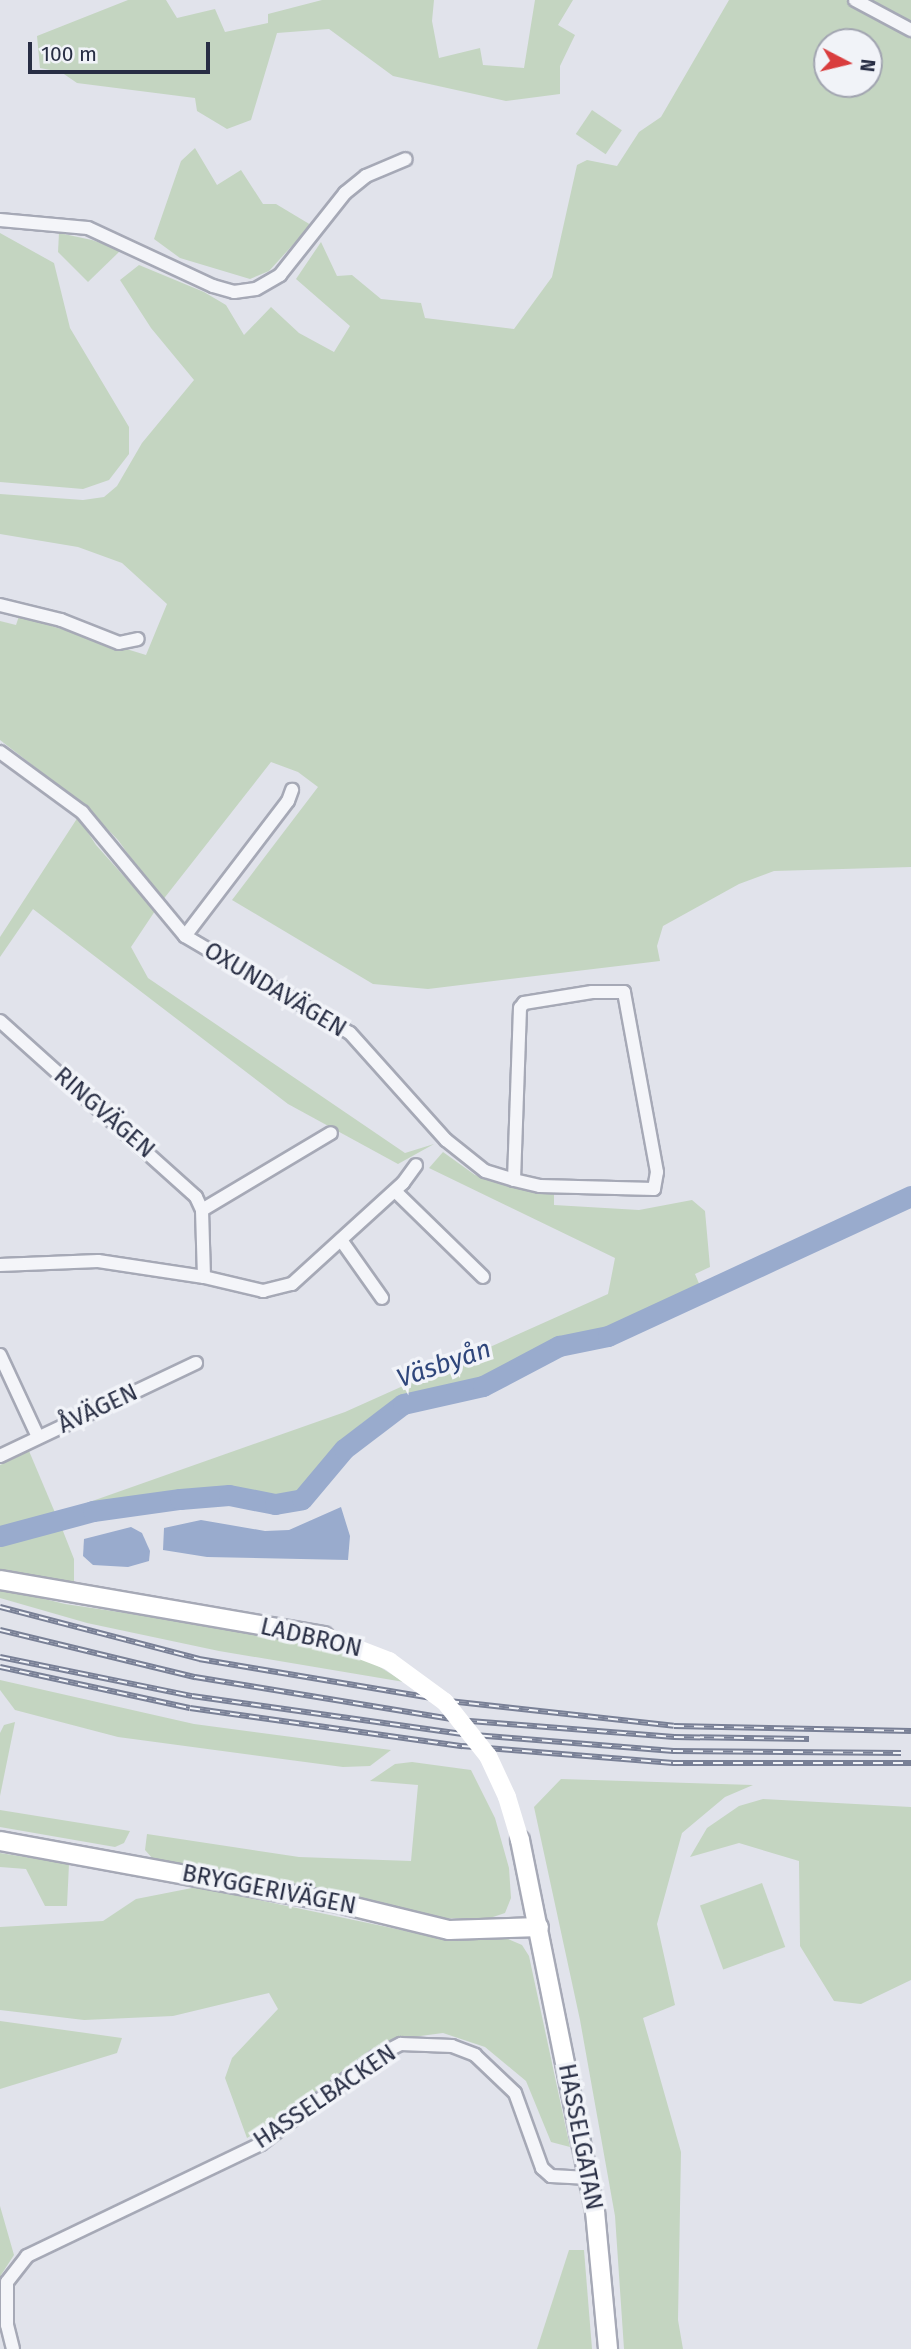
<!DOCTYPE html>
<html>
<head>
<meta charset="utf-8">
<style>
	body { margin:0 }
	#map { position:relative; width:911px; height:2349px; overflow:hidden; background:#e1e3eb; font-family:"Fira Sans",sans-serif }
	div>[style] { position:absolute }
	.green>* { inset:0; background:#c4d5c1; transform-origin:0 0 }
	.water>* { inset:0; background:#99abcd }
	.river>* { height:21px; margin:-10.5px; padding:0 10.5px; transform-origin:10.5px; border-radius:10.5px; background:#99abcd }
	.roads { filter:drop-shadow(2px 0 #a6a9b6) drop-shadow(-2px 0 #a6a9b6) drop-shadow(0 2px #a6a9b6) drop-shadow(0 -2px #a6a9b6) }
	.street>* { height:12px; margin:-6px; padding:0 6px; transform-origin:6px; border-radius:6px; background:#f4f5f9 }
	.secondary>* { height:18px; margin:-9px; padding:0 9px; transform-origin:9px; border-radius:9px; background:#fff }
	.rail>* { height:6px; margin-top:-3px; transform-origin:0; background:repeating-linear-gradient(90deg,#f1f3f8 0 10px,#798096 0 20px); box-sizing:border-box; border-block:2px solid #798096 }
	.secondary-bridge>* { height:18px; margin:-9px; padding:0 9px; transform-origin:9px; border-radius:9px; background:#fff }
	span { translate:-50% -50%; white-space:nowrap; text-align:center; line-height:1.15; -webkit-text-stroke:7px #f1f3f8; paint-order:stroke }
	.street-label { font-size:24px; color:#282e44 }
	.water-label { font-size:26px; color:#2f467b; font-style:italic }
	.north { position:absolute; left:813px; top:28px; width:70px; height:70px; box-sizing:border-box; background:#f1f3f8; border:2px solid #a1a4b0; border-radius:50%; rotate:97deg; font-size:19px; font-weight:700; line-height:28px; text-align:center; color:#282e44 }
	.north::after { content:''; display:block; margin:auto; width:24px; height:32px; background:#d93d3e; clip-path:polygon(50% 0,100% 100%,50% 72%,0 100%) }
	.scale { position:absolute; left:28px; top:42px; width:182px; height:32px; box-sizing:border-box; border:4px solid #282e44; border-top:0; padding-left:9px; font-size:21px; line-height:24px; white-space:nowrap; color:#282e44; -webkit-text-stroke:5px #f1f3f8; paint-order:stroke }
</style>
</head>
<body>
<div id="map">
	<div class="green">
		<div style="clip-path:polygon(128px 0,166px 0,177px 18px,215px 9px,225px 32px,268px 23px,268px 14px,322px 0,434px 0,432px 21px,439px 58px,480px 48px,483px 65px,524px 68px,535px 0,573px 0,558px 25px,575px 35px,560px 66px,560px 94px,506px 101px,393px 76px,329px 29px,277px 33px,251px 120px,227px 129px,197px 111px,195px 98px,77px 83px,61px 72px,40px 68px,37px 36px)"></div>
		<div style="clip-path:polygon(evenodd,729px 0,911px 0,911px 867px,774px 871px,739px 884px,663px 926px,657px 946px,660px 961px,428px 989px,373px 984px,232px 900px,318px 787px,298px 772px,271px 762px,162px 901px,118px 840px,84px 805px,0 740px,0 621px,16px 625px,19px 616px,146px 655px,167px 604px,122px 563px,78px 547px,0 534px,0 494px,83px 500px,104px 497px,117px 486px,142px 443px,194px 380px,151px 328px,120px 280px,139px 265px,204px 292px,226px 305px,244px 335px,271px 307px,299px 333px,334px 352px,350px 326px,296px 279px,321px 242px,337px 276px,352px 275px,381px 299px,421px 303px,425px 318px,514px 329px,552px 277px,577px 165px,587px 160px,617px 166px,639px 132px,661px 117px,729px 0,827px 42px,869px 42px,869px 84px,827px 84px,827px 42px)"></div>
		<div style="left:592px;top:110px;width:36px;height:29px;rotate:34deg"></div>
		<div style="clip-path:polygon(195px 148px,217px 185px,241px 170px,263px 204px,276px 204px,311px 225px,269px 271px,250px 279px,180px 258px,154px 239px,181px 161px)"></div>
		<div style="clip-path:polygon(0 233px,54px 263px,70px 328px,129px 427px,129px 454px,109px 480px,83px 489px,0 482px)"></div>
		<div style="clip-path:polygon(59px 233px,92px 240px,121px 250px,88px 282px,58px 252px)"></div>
		<div style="clip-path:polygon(78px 817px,96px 845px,155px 911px,131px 947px,148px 978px,405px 1153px,434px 1144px,398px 1164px,288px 1104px,33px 909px,0 957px,0 937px)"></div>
		<div style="clip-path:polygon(443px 1152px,475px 1175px,554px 1194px,554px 1205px,639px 1210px,692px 1200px,705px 1211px,710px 1267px,695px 1274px,700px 1286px,644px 1314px,531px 1351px,482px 1380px,397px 1399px,361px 1424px,311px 1487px,295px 1496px,273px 1498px,228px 1489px,110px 1503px,66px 1514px,64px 1511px,345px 1412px,608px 1294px,615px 1258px,429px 1168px)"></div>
		<div style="clip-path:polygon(29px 1451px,56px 1515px,0 1530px,0 1465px)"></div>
		<div style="clip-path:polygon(61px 1526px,74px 1559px,74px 1582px,0 1569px,0 1541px,26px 1538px)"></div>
		<div style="clip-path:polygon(0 1588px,65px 1604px,321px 1642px,362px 1656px,404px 1682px,219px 1651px,87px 1623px,0 1598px)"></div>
		<div style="clip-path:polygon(0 1680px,194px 1724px,391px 1750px,370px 1766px,343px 1767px,118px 1737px,15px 1710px,0 1690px)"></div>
		<div style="clip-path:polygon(15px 1722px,0 1796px,0 1733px,4px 1725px)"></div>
		<div style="clip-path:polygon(412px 1762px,471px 1770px,495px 1818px,509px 1868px,511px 1898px,505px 1913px,487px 1919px,431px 1918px,153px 1859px,145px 1850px,147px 1834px,299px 1857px,411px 1861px,418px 1785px,370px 1781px,395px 1764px)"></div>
		<div style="clip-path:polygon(561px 1779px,753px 1785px,725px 1797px,682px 1833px,657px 1924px,675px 2005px,643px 2018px,681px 2152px,678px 2320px,683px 2349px,624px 2349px,615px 2216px,580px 2020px,534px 1807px)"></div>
		<div style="clip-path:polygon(763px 1799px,911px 1807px,911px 1980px,861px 2004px,834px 2001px,800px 1946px,799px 1861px,739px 1843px,690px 1857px,707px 1828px,739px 1806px)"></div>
		<div style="clip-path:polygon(0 1810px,130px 1831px,124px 1843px,115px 1847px,0 1827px)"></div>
		<div style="clip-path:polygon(0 1853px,69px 1864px,67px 1906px,45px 1906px,26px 1869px,0 1867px)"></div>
		<div style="left:762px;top:1883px;width:68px;height:66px;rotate:70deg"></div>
		<div style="clip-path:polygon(197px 1887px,425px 1935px,501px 1936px,522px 1945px,529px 1956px,570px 2147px,551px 2142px,526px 2081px,485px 2047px,443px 2033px,390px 2040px,300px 2107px,247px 2138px,225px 2078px,232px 2058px,278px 2009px,269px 1993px,173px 2016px,84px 2020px,0 2010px,0 1927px,103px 1921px,136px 1899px)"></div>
		<div style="clip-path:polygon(0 2021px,122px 2038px,117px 2053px,0 2089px)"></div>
		<div style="clip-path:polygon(0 2206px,14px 2255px,1px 2275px,0 2290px)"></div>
		<div style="clip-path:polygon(569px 2250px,584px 2250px,592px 2349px,537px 2349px)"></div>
	</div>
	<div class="water">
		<div style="clip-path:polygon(341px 1507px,350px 1536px,348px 1560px,207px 1557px,163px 1550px,164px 1528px,201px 1520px,265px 1531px,289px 1530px)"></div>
		<div style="clip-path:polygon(131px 1527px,142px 1533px,150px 1551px,149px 1561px,128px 1567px,93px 1565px,83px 1556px,84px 1539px)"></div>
	</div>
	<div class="river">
		<div style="left:0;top:1536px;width:96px;rotate:-15deg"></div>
		<div style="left:93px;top:1511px;width:88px;rotate:-7.9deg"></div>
		<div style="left:180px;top:1499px;width:49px;rotate:-4.7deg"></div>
		<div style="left:229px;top:1495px;width:47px;rotate:11.1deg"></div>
		<div style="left:275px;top:1504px;width:27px;rotate:-10deg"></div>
		<div style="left:302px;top:1499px;width:65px;rotate:-50deg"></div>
		<div style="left:344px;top:1449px;width:74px;rotate:-37.3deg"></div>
		<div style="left:403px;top:1404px;width:82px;rotate:-12.7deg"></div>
		<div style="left:483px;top:1386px;width:86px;rotate:-27.8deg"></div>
		<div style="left:559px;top:1346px;width:50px;rotate:-11.5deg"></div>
		<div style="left:608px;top:1336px;width:334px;rotate:-24.8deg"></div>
	</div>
	<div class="roads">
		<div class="street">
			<div style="left:855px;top:0;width:64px;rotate:28.2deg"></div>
			<div style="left:0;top:220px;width:88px;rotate:5.2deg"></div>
			<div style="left:88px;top:228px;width:138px;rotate:24.9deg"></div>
			<div style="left:213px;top:286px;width:22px;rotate:16deg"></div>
			<div style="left:234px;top:292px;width:22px;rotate:-8deg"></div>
			<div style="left:256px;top:289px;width:28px;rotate:-30deg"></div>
			<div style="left:280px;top:275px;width:105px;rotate:-51.6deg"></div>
			<div style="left:345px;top:193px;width:27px;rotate:-39deg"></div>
			<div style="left:366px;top:176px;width:43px;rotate:-23deg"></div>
			<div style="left:0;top:605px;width:63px;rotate:13.8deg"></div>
			<div style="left:61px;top:620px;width:62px;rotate:21.6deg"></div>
			<div style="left:119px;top:643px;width:19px;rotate:-12deg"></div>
			<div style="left:0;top:752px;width:102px;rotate:36.2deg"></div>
			<div style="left:82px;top:812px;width:161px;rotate:50.3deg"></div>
			<div style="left:185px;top:936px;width:191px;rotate:30.5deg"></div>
			<div style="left:350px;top:1033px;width:144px;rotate:48.1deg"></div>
			<div style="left:446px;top:1140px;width:50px;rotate:38.5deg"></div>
			<div style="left:485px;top:1171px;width:30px;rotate:17deg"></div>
			<div style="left:514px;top:1180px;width:27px;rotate:13deg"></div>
			<div style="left:540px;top:1186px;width:114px;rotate:1.5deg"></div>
			<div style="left:654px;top:1189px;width:17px;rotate:-80deg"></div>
			<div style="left:657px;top:1172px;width:183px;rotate:-100.4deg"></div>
			<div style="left:624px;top:992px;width:32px;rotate:180deg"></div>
			<div style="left:592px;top:992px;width:69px;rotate:170.8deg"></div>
			<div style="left:524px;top:1003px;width:6px;rotate:129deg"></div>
			<div style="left:520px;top:1008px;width:172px;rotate:92deg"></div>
			<div style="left:185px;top:936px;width:170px;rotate:-52.7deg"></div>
			<div style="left:288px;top:801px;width:12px;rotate:-70deg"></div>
			<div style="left:0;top:1021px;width:263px;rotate:41.9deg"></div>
			<div style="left:196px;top:1197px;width:14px;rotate:65deg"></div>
			<div style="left:202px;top:1210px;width:67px;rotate:88.3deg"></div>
			<div style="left:204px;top:1277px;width:107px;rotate:-171.4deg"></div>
			<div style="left:98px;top:1261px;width:98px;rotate:177.7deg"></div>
			<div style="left:395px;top:1191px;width:123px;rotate:44.3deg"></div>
			<div style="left:202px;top:1210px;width:150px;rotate:-30.8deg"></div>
			<div style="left:341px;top:1240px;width:71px;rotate:54.7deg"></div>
			<div style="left:204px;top:1277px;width:61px;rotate:13.3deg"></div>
			<div style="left:263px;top:1291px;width:30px;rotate:-14deg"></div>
			<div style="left:292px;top:1284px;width:150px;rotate:-42.3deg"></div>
			<div style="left:403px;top:1183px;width:22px;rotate:-54deg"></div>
			<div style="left:0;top:1355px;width:90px;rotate:65.1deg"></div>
			<div style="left:0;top:1456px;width:217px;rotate:-25.4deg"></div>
			<div style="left:13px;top:2349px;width:25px;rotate:-104deg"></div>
			<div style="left:7px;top:2325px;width:43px;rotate:-90deg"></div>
			<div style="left:7px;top:2282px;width:33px;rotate:-52deg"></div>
			<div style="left:27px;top:2256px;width:259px;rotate:-25.6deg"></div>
			<div style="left:261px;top:2144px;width:143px;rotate:-37.3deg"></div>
			<div style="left:375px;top:2057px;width:29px;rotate:-27deg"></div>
			<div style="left:401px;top:2044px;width:51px;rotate:2.2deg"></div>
			<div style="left:452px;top:2046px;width:25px;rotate:21deg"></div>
			<div style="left:475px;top:2055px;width:55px;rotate:43.5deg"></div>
			<div style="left:515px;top:2093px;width:80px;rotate:70.2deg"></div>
			<div style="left:542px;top:2168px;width:12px;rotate:42deg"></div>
			<div style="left:551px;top:2176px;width:38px;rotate:3deg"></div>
		</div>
		<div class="secondary">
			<div style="left:0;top:1580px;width:329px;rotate:9.8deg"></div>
			<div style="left:520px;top:1840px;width:379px;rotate:78.6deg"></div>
			<div style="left:595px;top:2211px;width:139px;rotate:84.6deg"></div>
			<div style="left:0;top:1841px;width:344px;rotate:10.4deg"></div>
			<div style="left:338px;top:1903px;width:114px;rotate:13.7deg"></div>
			<div style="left:449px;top:1930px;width:90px;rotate:-1.9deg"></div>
		</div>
	</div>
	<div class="rail">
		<div style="left:0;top:1607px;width:206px;rotate:14.6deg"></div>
		<div style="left:199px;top:1659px;width:254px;rotate:9.5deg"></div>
		<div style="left:449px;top:1701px;width:226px;rotate:6.3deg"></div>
		<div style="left:674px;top:1726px;width:237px;rotate:1.2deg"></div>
		<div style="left:0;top:1630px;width:201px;rotate:13.6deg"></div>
		<div style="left:195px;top:1677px;width:266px;rotate:9.3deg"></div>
		<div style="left:457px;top:1720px;width:218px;rotate:4.5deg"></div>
		<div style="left:674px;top:1737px;width:135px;rotate:0.8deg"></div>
		<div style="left:0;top:1657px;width:196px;rotate:11.5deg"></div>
		<div style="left:192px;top:1696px;width:273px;rotate:8deg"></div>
		<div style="left:462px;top:1734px;width:212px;rotate:4.6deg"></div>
		<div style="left:673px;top:1751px;width:228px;rotate:0.5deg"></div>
		<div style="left:0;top:1667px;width:194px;rotate:12.2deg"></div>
		<div style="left:190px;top:1708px;width:275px;rotate:8deg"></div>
		<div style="left:462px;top:1746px;width:212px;rotate:4.6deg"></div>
		<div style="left:673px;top:1763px;width:238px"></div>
	</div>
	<div class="secondary-bridge">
		<div style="left:324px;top:1636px;width:70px;rotate:21deg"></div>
		<div style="left:389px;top:1661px;width:69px;rotate:36.2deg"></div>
		<div style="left:445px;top:1702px;width:69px;rotate:51.5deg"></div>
		<div style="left:488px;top:1756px;width:45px;rotate:65.1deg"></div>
		<div style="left:507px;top:1797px;width:45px;rotate:73.2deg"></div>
	</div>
	<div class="street-label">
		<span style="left:275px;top:990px;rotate:31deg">OXUNDAVÄGEN</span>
		<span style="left:104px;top:1113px;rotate:41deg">RINGVÄGEN</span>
		<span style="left:98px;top:1409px;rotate:-25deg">ÅVÄGEN</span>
		<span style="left:311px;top:1638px;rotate:13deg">LADBRON</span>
		<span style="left:269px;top:1890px;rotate:11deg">BRYGGERIVÄGEN</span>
		<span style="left:325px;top:2097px;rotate:-34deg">HASSELBACKEN</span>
		<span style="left:580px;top:2137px;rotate:79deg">HASSELGATAN</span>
	</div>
	<div class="water-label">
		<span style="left:444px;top:1364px;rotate:-19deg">Väsbyån</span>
	</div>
	<div class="north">N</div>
	<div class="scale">100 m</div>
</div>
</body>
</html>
